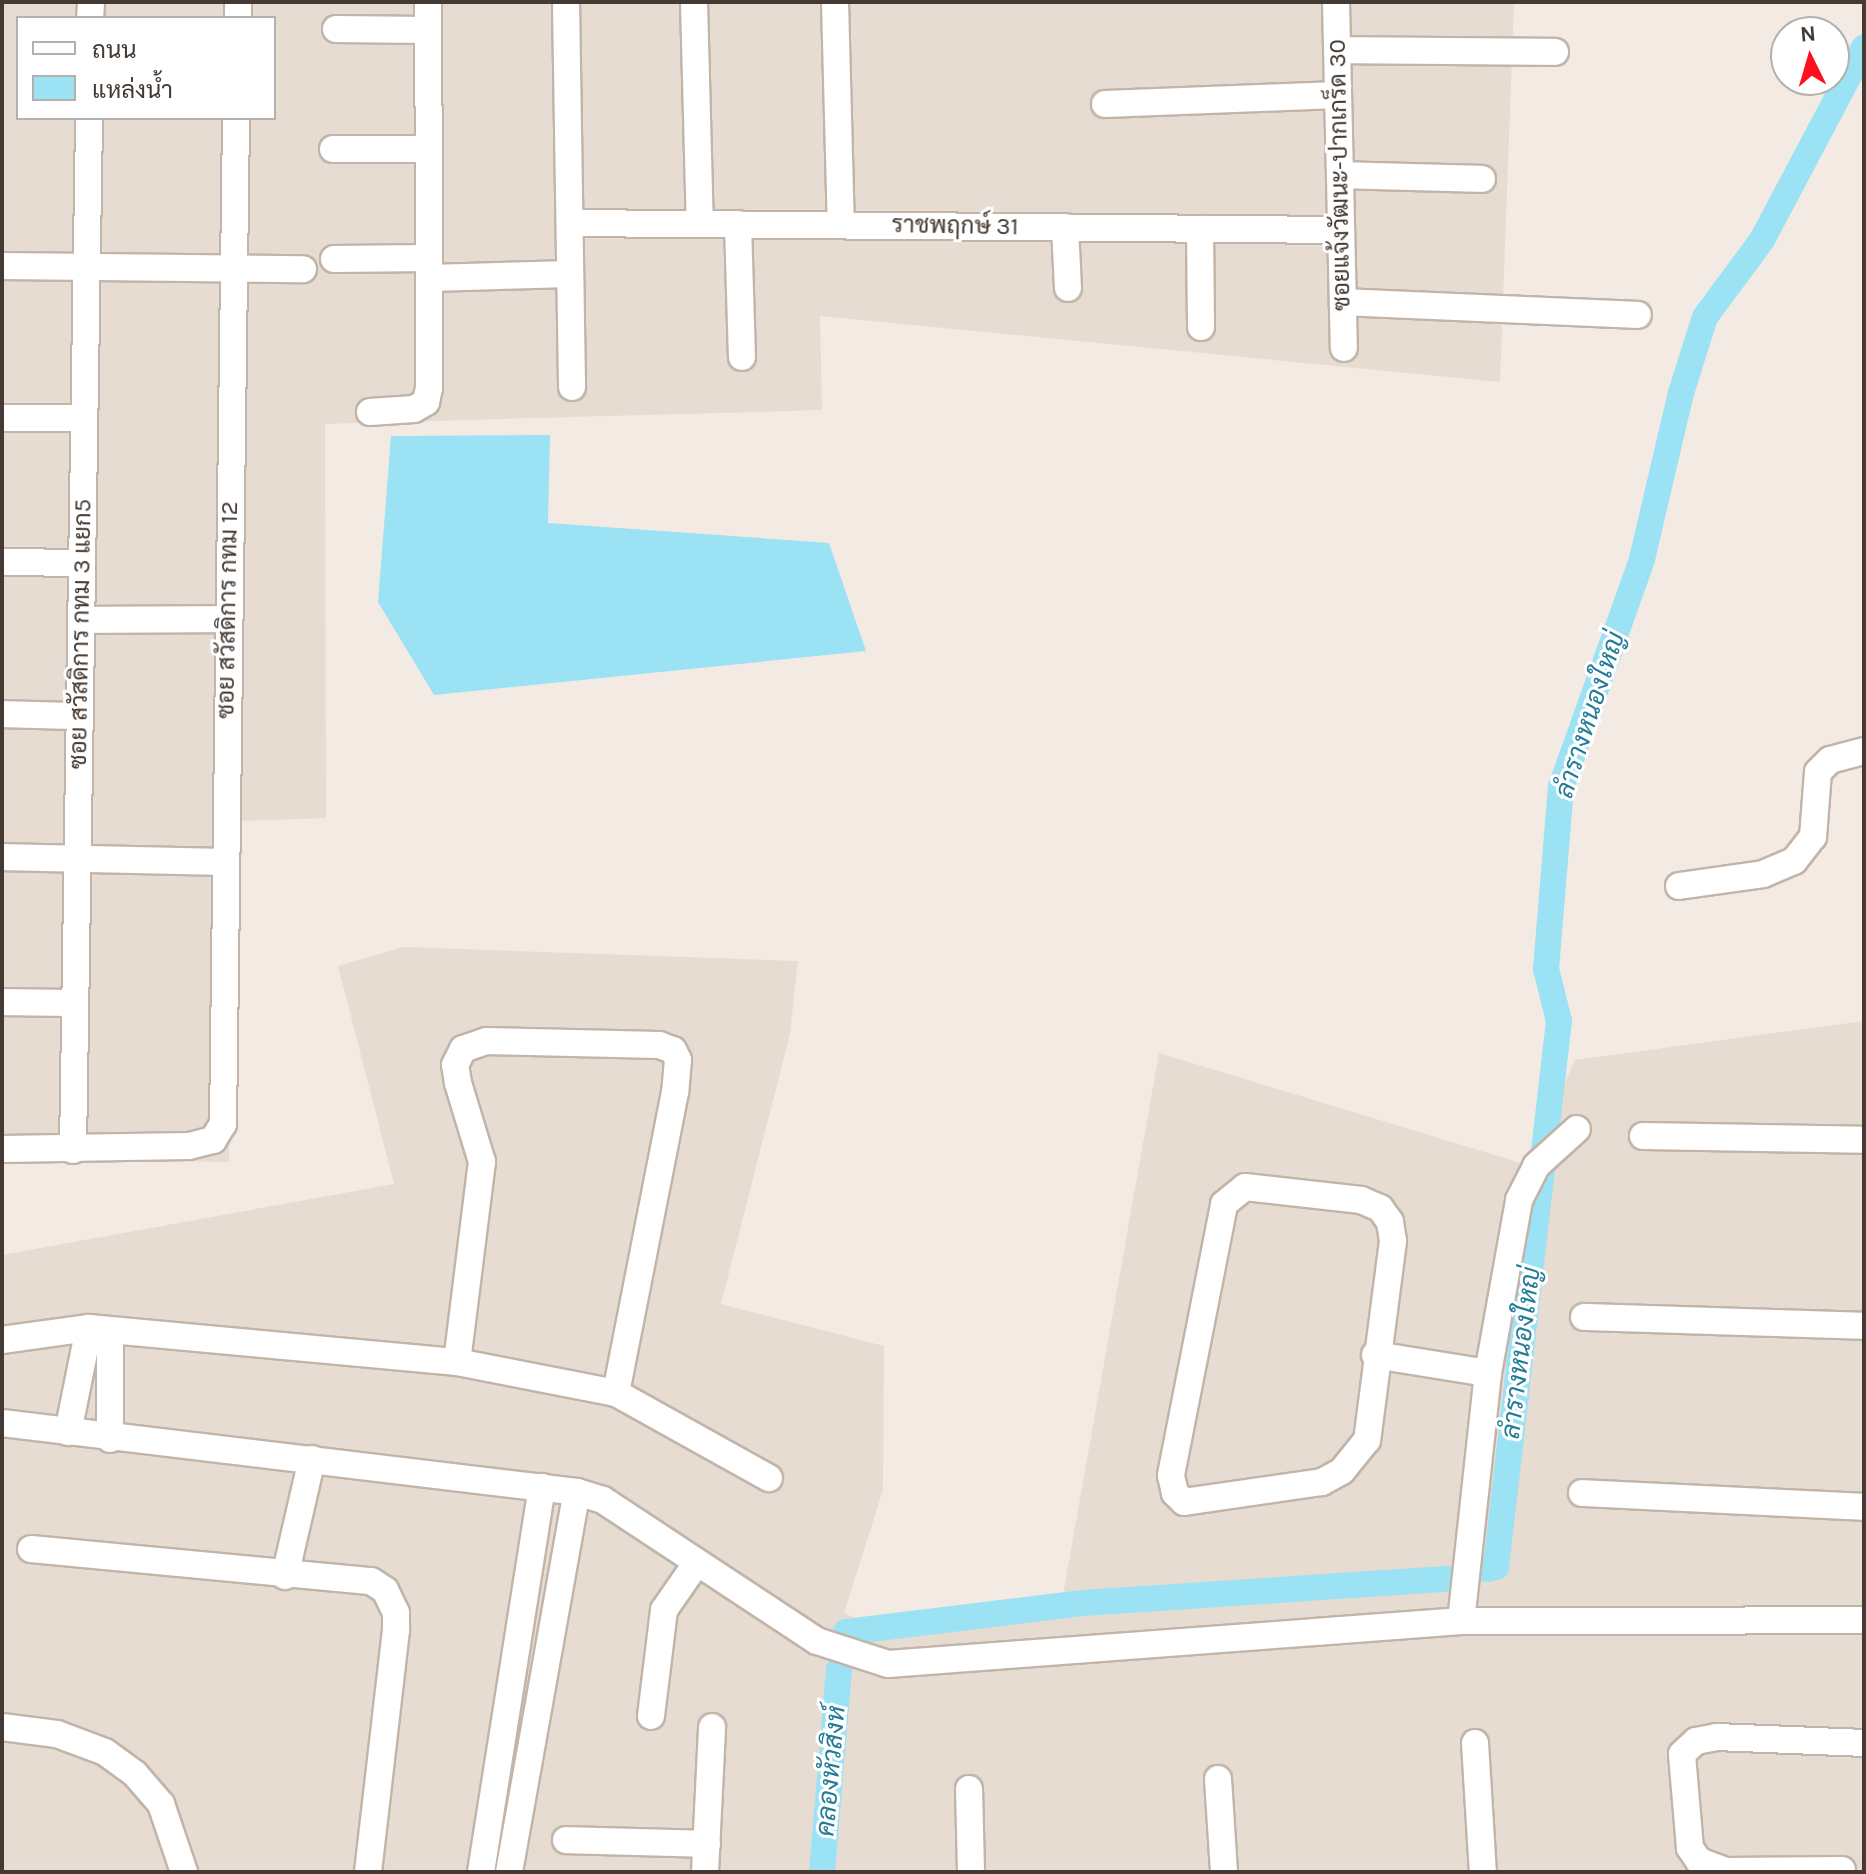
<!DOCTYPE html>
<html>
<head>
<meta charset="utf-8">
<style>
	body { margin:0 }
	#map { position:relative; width:1866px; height:1874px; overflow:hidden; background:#f3ebe3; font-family:Karla,Sarabun,sans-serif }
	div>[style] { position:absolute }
	.residential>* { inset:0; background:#e7dcd1 }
	.water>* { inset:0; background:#9be2f4 }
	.canal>* { height:26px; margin:-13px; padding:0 13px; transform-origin:13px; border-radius:13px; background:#9be2f4 }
	.roads { filter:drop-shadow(2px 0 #c2b4a9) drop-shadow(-2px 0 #c2b4a9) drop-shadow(0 2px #c2b4a9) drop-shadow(0 -2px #c2b4a9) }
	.minor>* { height:26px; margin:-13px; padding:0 13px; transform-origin:13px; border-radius:13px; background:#fff }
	span { translate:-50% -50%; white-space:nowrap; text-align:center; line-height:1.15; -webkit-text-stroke:6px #fff; paint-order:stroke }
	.street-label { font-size:24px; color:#453a33 }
	.water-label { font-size:26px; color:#237c96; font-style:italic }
	.frame { position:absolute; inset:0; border:4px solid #453a33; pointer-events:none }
	.legend { position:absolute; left:16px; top:16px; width:260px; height:104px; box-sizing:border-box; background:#fff; border:2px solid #b5b0ad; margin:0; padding:10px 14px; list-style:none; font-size:24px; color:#453a33 }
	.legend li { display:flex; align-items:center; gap:16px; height:40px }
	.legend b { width:40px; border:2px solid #b5b0ad }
	.north { position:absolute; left:1770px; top:16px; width:80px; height:80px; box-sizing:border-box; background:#fff; border:2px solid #b5b0ad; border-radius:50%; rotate:355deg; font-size:22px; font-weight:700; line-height:32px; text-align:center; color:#453a33 }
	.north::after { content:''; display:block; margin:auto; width:28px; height:36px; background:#ff0e1c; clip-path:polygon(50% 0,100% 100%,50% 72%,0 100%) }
</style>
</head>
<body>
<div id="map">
	<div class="residential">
		<div style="clip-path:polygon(evenodd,2px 2px,1514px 2px,1500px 382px,820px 316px,822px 410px,325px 424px,326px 818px,236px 821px,229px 1162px,2px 1158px,2px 2px,18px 18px,274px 18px,274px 118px,18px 118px,18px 18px)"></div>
		<div style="clip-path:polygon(404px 947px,798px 961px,790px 1034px,721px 1304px,884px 1346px,883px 1490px,844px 1613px,891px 1633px,1061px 1606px,1159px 1053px,1528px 1165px,1575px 1060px,1864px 1021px,1864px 1872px,2px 1872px,2px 1255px,394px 1184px,338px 966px)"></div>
	</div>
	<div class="water">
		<div style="clip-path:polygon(550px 435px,548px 523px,829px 543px,866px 651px,434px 695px,378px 602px,391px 436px)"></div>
	</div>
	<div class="canal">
		<div style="left:1487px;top:1569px;width:9px;rotate:-13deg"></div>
		<div style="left:1496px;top:1567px;width:550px;rotate:-83.42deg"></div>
		<div style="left:1559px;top:1021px;width:54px;rotate:-104deg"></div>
		<div style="left:1546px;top:969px;width:183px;rotate:-85.3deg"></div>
		<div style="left:1561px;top:787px;width:242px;rotate:-70.4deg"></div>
		<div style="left:1642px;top:559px;width:171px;rotate:-76.8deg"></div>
		<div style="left:1681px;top:393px;width:80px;rotate:-72.5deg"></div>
		<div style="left:1705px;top:317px;width:96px;rotate:-53.5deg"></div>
		<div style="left:1762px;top:240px;width:218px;rotate:-62.1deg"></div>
		<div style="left:846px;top:1632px;width:239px;rotate:-7deg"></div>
		<div style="left:1083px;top:1603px;width:364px;rotate:-3.8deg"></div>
		<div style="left:822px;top:1872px;width:203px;rotate:-85.2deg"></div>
	</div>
	<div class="roads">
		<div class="minor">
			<div style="left:566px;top:2px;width:385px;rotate:89.1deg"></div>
			<div style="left:694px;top:2px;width:222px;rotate:88.5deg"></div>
			<div style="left:835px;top:2px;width:223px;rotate:88.5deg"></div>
			<div style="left:1336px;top:2px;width:346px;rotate:88.7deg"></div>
			<div style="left:90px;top:18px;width:16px;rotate:-86deg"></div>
			<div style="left:238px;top:18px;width:16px;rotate:-90deg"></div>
			<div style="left:336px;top:29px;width:92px;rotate:0.6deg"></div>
			<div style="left:1337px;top:50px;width:218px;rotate:0.5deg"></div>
			<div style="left:1105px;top:104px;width:233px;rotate:-2.2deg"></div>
			<div style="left:333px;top:149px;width:96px"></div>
			<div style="left:1340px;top:175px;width:142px;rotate:1.6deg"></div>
			<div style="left:570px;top:223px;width:771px;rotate:0.52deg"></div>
			<div style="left:738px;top:224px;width:133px;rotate:88.3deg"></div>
			<div style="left:1065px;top:227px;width:61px;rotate:87.2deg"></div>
			<div style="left:1200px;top:229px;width:98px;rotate:89.4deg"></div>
			<div style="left:334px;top:259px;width:95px;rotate:-0.6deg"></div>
			<div style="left:2px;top:266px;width:301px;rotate:0.6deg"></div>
			<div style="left:429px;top:278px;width:141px;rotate:-1.6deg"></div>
			<div style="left:1343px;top:302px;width:295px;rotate:2.5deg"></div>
			<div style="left:370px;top:412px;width:44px;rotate:-3.9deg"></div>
			<div style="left:414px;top:409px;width:14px;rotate:-30deg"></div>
			<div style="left:426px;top:402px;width:14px;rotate:-78deg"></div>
			<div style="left:429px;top:388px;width:386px;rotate:-90.1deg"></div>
			<div style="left:2px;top:418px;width:82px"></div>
			<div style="left:2px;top:562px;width:80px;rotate:0.7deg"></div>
			<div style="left:82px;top:620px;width:146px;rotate:-0.4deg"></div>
			<div style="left:2px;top:714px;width:78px;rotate:1.5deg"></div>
			<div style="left:2px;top:857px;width:222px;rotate:1.3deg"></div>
			<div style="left:1679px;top:886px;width:85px;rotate:-8.1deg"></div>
			<div style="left:1763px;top:874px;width:34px;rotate:-23deg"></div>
			<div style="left:1794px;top:861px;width:31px;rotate:-52deg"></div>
			<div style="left:1813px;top:837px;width:65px;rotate:-85.6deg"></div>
			<div style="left:1818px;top:772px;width:17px;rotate:-45deg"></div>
			<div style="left:1830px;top:760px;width:35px;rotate:-15deg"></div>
			<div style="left:2px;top:1002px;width:73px;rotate:0.8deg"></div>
			<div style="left:1643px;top:1136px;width:221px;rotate:1deg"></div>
			<div style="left:2px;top:1149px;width:187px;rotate:-0.9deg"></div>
			<div style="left:189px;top:1146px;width:25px;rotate:-14deg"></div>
			<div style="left:213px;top:1140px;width:19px;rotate:-58deg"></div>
			<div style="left:223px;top:1124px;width:1006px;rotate:-89.26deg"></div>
			<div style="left:73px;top:1150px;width:1032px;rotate:-89.11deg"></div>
			<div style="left:1245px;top:1187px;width:117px;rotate:6.4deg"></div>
			<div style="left:1361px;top:1200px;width:21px;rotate:23deg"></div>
			<div style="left:1380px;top:1208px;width:17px;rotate:54deg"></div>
			<div style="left:1390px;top:1222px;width:19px;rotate:81deg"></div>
			<div style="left:1393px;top:1241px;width:201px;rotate:97.4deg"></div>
			<div style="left:1367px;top:1440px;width:40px;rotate:129deg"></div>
			<div style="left:1342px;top:1471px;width:23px;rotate:151deg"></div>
			<div style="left:1322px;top:1482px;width:139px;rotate:171.8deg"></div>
			<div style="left:1184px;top:1502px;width:13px;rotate:-135deg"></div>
			<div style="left:1175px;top:1493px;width:18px;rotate:-103deg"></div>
			<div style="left:1171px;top:1475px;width:276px;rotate:-78.9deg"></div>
			<div style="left:1224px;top:1204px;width:27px;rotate:-39deg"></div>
			<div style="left:1584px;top:1317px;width:280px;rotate:1.8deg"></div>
			<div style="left:110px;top:1330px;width:109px;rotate:90deg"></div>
			<div style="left:2px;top:1340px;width:88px;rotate:-7.9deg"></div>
			<div style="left:89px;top:1328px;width:370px;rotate:5.3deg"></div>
			<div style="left:457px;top:1362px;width:162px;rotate:11deg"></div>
			<div style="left:616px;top:1393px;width:175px;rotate:29.1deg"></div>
			<div style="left:1375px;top:1355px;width:114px;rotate:9.1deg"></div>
			<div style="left:1488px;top:1373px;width:249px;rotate:96.2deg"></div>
			<div style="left:457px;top:1362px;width:202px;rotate:-82.9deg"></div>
			<div style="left:482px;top:1162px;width:83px;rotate:-106.9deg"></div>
			<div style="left:458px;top:1083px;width:18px;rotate:-99deg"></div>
			<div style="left:455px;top:1065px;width:18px;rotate:-63deg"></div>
			<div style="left:463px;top:1049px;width:24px;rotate:-19deg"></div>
			<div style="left:486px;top:1041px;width:173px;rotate:1.3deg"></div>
			<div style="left:659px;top:1045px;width:15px;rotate:20deg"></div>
			<div style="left:673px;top:1050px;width:11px;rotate:63deg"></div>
			<div style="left:678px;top:1060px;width:32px;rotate:95deg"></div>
			<div style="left:675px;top:1092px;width:307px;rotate:101.1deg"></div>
			<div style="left:1488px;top:1373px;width:176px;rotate:-79.8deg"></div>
			<div style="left:1519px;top:1200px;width:38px;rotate:-63deg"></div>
			<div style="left:1536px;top:1166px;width:55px;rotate:-42.1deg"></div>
			<div style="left:2px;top:1423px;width:579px;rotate:6.84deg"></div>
			<div style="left:577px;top:1492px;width:27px;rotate:17deg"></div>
			<div style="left:603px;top:1500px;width:256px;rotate:33.4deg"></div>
			<div style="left:817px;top:1641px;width:75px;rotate:17.9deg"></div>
			<div style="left:888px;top:1664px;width:575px;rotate:-4.29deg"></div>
			<div style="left:1461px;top:1621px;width:403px;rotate:-0.1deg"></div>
			<div style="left:68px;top:1432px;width:106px;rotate:-78.6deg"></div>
			<div style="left:1582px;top:1493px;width:282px;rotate:2.8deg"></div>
			<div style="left:31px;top:1549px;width:342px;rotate:5.4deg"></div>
			<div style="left:371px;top:1581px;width:17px;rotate:33deg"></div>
			<div style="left:385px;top:1590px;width:25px;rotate:64deg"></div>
			<div style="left:396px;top:1613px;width:17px;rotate:90deg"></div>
			<div style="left:396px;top:1630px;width:244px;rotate:96.6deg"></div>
			<div style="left:285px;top:1576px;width:120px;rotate:-77deg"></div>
			<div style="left:651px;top:1716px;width:107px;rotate:-83deg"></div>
			<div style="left:664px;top:1610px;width:56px;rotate:-55.2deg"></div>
			<div style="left:2px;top:1727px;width:55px;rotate:7.3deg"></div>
			<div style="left:57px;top:1734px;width:51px;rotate:20.6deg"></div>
			<div style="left:105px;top:1752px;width:37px;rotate:36deg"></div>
			<div style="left:135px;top:1774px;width:40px;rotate:49deg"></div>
			<div style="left:161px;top:1804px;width:72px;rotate:71.3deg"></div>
			<div style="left:1475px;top:1743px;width:129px;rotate:86.5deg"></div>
			<div style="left:1218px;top:1779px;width:93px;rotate:86.3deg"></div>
			<div style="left:969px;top:1789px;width:83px;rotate:88.6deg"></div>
			<div style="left:566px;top:1840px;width:141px;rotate:1.6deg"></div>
			<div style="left:1842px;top:1870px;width:116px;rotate:179.5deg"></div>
			<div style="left:1726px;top:1871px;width:29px;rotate:-160deg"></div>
			<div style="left:1699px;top:1861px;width:16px;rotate:-125deg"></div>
			<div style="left:1690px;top:1848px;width:94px;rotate:-94.9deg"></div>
			<div style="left:1682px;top:1754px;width:19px;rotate:-43deg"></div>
			<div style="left:1696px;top:1741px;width:20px;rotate:-11deg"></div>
			<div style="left:1716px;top:1737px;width:148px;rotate:2.3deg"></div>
			<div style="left:481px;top:1872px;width:390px;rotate:-81deg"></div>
			<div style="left:509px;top:1872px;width:386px;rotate:-79.9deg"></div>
			<div style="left:705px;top:1872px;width:145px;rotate:-87.2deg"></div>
		</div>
	</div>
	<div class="street-label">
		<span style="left:1340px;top:175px;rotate:-91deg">ซอยแจ้งวัฒนะ-ปากเกร็ด 30</span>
		<span style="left:955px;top:226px;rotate:1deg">ราชพฤกษ์ 31</span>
		<span style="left:228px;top:610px;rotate:-89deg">ซอย สวัสดิการ กทม 12</span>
		<span style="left:81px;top:634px;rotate:-89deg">ซอย สวัสดิการ กทม 3 แยก5</span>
	</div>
	<div class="water-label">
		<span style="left:1590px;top:715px;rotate:-72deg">ลำรางหนองใหญ่</span>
		<span style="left:1521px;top:1353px;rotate:-83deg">ลำรางหนองใหญ่</span>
		<span style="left:831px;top:1771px;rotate:-85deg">คลองหัวสิงห์</span>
	</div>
	<div class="frame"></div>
	<ul class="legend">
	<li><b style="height:10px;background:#fff"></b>ถนน</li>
	<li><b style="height:22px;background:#9be2f4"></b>แหล่งน้ำ</li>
	</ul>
	<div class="north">N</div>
</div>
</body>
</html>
